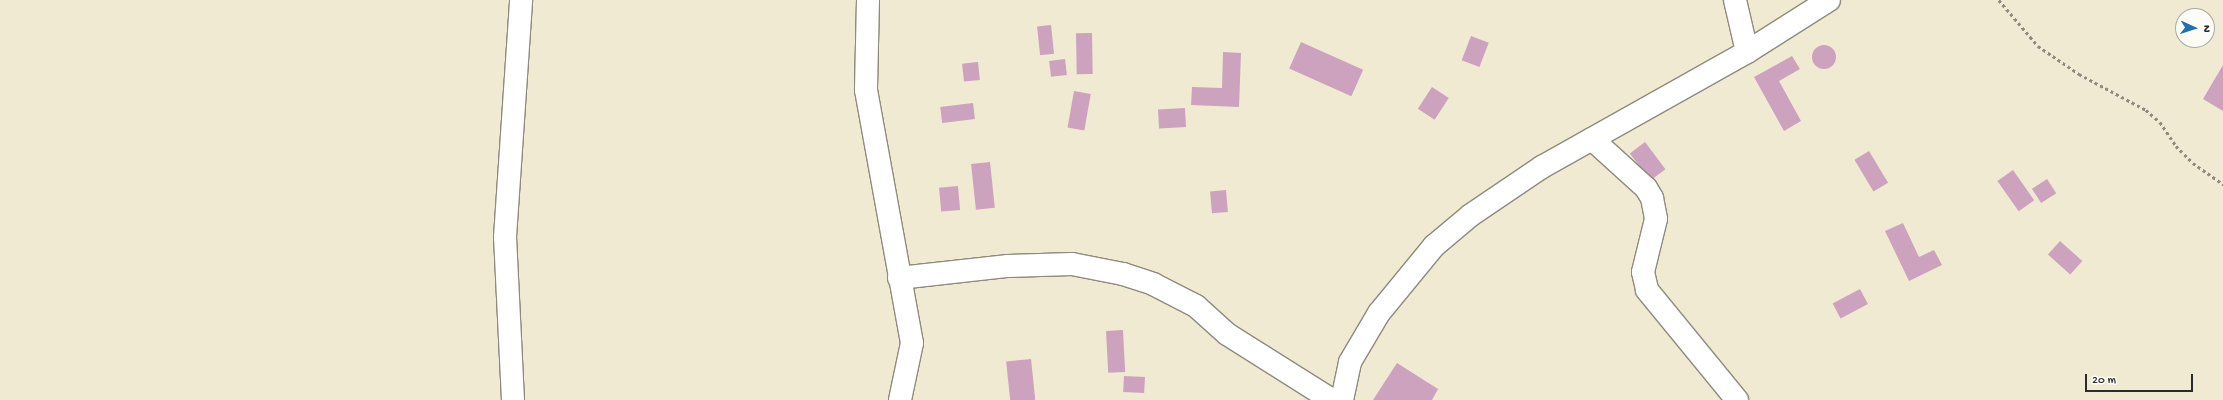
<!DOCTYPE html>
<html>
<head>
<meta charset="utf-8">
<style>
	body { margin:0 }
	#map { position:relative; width:2223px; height:400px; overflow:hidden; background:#f0ead2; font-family:"Gochi Hand",sans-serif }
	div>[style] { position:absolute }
	.building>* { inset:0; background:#cca2be; transform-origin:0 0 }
	.round { border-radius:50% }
	.path>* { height:2.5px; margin-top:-1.25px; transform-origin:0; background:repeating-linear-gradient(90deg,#8e8a7e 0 3px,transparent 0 6px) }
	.roads { filter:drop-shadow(1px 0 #8e8a7e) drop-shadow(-1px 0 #8e8a7e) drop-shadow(0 1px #8e8a7e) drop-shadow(0 -1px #8e8a7e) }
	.street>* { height:22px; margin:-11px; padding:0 11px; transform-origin:11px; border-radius:11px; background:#fff }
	span { translate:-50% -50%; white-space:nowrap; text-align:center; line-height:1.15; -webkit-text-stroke:3.5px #fdfcf7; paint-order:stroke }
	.north { position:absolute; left:2175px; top:8px; width:40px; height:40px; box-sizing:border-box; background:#fdfcf7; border:1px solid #a9a8a5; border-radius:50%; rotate:93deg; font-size:11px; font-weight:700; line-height:16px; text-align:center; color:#2b2b2b }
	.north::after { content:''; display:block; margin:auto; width:14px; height:18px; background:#1f6fb2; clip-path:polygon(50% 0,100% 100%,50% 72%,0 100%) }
	.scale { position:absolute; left:2085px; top:374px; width:108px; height:18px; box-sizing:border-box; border:2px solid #2b2b2b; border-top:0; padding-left:5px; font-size:12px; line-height:14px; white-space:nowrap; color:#2b2b2b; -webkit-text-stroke:3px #fdfcf7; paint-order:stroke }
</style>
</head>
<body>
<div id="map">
	<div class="building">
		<div style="left:1051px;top:25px;width:29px;height:14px;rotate:84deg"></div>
		<div style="left:1092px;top:33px;width:41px;height:16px;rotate:89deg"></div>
		<div style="left:1471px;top:36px;width:19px;height:26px;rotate:21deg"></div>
		<div style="left:1301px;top:42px;width:68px;height:29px;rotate:24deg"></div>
		<div class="round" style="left:1812px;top:45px;width:24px;height:24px"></div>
		<div style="clip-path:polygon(1223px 52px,1241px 53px,1239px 107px,1191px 105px,1192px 87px,1222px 88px)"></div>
		<div style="clip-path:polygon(1792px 56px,1800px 69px,1779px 81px,1801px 121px,1784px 131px,1754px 77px)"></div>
		<div style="left:1065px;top:59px;width:16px;height:16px;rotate:83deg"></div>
		<div style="left:978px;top:62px;width:18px;height:16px;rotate:84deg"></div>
		<div style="clip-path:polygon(2223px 65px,2223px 111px,2203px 99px)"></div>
		<div style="left:1432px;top:87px;width:20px;height:26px;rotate:33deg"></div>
		<div style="left:1074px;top:91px;width:17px;height:37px;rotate:10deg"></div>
		<div style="left:973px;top:103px;width:16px;height:33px;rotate:83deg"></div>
		<div style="left:1185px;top:108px;width:19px;height:27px;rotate:87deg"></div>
		<div style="left:1645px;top:142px;width:34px;height:19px;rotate:53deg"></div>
		<div style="left:1869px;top:151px;width:37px;height:17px;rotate:59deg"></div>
		<div style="left:990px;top:162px;width:46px;height:19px;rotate:84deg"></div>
		<div style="left:2013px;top:170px;width:37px;height:19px;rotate:55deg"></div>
		<div style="left:2047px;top:179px;width:17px;height:18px;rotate:57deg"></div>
		<div style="left:958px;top:186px;width:24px;height:19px;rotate:85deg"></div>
		<div style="left:1226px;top:190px;width:22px;height:16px;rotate:85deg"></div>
		<div style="clip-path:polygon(1903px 223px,1919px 257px,1934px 250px,1942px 265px,1909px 281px,1885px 231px)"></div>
		<div style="left:2060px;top:241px;width:30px;height:18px;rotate:42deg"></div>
		<div style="left:1860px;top:289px;width:17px;height:31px;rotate:62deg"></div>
		<div style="left:1123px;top:330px;width:42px;height:17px;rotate:87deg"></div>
		<div style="left:1031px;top:359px;width:41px;height:25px;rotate:84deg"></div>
		<div style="clip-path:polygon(1397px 363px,1438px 389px,1432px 400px,1373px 400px)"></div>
		<div style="left:1124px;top:376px;width:21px;height:16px;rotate:3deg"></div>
	</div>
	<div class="path">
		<div style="left:1999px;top:0;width:60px;rotate:49.7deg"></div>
		<div style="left:2038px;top:46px;width:50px;rotate:34.3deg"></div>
		<div style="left:2079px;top:74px;width:76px;rotate:28.2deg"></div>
		<div style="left:2146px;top:110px;width:18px;rotate:41deg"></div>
		<div style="left:2160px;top:122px;width:29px;rotate:56deg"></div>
		<div style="left:2176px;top:146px;width:24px;rotate:45deg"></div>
		<div style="left:2193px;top:163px;width:37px;rotate:35deg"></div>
	</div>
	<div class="roads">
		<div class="street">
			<div style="left:868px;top:0;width:90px;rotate:91.3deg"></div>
			<div style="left:866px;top:90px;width:257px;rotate:79.7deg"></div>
			<div style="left:912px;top:343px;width:58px;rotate:101.9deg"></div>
			<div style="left:1735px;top:0;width:53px;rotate:77deg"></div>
			<div style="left:1592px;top:139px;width:73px;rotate:42.2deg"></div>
			<div style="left:1646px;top:188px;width:12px;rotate:59deg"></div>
			<div style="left:1652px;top:198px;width:21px;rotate:79deg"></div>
			<div style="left:1656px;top:219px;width:55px;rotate:103.8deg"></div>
			<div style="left:1643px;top:272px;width:18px;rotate:77deg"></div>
			<div style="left:1647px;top:290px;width:142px;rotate:50.7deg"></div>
			<div style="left:899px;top:278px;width:110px;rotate:-6.3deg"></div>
			<div style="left:1008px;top:266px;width:64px;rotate:-1.8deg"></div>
			<div style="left:1072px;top:264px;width:52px;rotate:11.1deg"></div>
			<div style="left:1123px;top:274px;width:32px;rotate:18deg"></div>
			<div style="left:1153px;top:284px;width:48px;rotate:27.1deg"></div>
			<div style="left:1196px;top:306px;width:42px;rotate:42.1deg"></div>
			<div style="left:1227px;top:334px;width:124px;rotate:32.2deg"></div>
			<div style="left:513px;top:400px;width:163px;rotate:-92.8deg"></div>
			<div style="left:505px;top:237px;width:238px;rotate:-86.1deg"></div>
			<div style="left:1342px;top:400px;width:39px;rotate:-78deg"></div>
			<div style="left:1350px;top:362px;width:57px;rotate:-59.4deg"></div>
			<div style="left:1379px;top:313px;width:87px;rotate:-50.6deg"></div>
			<div style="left:1434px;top:246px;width:48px;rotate:-40deg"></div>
			<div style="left:1471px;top:215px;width:86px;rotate:-34.1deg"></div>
			<div style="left:1542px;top:167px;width:235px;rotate:-29.3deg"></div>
			<div style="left:1747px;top:52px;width:97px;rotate:-32.4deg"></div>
		</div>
	</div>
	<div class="north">N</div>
	<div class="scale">20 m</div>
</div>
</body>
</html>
